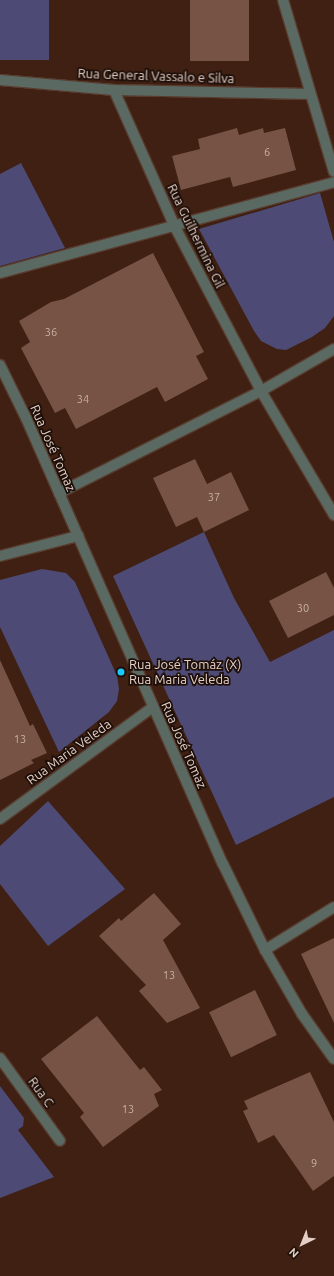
<!DOCTYPE html>
<html>
<head>
<meta charset="utf-8">
<style>
	body { margin:0 }
	#map { position:relative; width:334px; height:1276px; overflow:hidden; background:#3f2012; font-family:Ubuntu,sans-serif }
	div>[style] { position:absolute }
	.green>* { inset:0; background:#4d4b76; transform-origin:0 0 }
	.building>* { inset:0; background:#765344; transform-origin:0 0 }
	.roads { filter:drop-shadow(1px 0 #593c2f) drop-shadow(-1px 0 #593c2f) drop-shadow(0 1px #593c2f) drop-shadow(0 -1px #593c2f) }
	.minor>* { height:10px; margin:-5px; padding:0 5px; transform-origin:5px; border-radius:5px; background:#5a6a62 }
	.dots>* { width:11px; height:11px; translate:-50% -50%; box-sizing:border-box; border:2px solid #1c0e08; border-radius:50% }
	span { translate:-50% -50%; white-space:nowrap; text-align:center; line-height:1.15; -webkit-text-stroke:3.5px #1c0e08; paint-order:stroke }
	.number-label { font-size:11px; color:#c8b0a6 }
	.number-label span { -webkit-text-stroke-width:0 }
	.street-label { font-size:13px; color:#e4cfc6 }
	.poi-label { font-size:13px; color:#e4cfc6 }
	.left { translate:0 -50%; text-align:left }
	.north { position:absolute; left:282px; top:1224px; width:40px; height:40px; -webkit-text-stroke:3px #1c0e08; paint-order:stroke; rotate:223deg; font-size:11px; font-weight:700; line-height:16px; text-align:center; color:#e4cfc6 }
	.north::after { content:''; display:block; margin:auto; width:14px; height:18px; background:#e4cfc6; clip-path:polygon(50% 0,100% 100%,50% 72%,0 100%) }
</style>
</head>
<body>
<div id="map">
	<div class="green">
		<div style="left:0;top:0;width:49px;height:60px"></div>
		<div style="clip-path:polygon(21px 163px,65px 248px,0 266px,0 174px)"></div>
		<div style="clip-path:polygon(320px 193px,334px 242px,334px 316px,325px 328px,312px 337px,286px 350px,277px 349px,261px 341px,254px 331px,199px 229px)"></div>
		<div style="clip-path:polygon(204px 532px,234px 598px,270px 662px,334px 630px,334px 797px,236px 845px,113px 576px)"></div>
		<div style="clip-path:polygon(42px 569px,66px 573px,75px 582px,117px 676px,119px 689px,117px 701px,109px 712px,59px 752px,0 627px,0 580px)"></div>
		<div style="clip-path:polygon(48px 801px,125px 889px,48px 946px,0 884px,0 846px)"></div>
		<div style="clip-path:polygon(0 1086px,24px 1118px,23px 1126px,18px 1130px,54px 1177px,0 1198px)"></div>
	</div>
	<div class="building">
		<div style="left:190px;top:0;width:59px;height:61px"></div>
		<div style="clip-path:polygon(237px 128px,239px 135px,263px 128px,264px 133px,285px 128px,296px 170px,233px 187px,230px 177px,181px 190px,172px 156px,200px 149px,198px 139px)"></div>
		<div style="clip-path:polygon(153px 253px,204px 352px,196px 356px,208px 379px,165px 402px,157px 387px,76px 429px,65px 408px,55px 413px,21px 348px,30px 342px,19px 321px,51px 302px,64px 299px)"></div>
		<div style="clip-path:polygon(195px 459px,207px 484px,231px 472px,249px 510px,204px 532px,197px 517px,176px 527px,153px 478px)"></div>
		<div style="clip-path:polygon(326px 572px,334px 588px,334px 615px,288px 638px,269px 601px)"></div>
		<div style="clip-path:polygon(0 660px,30px 726px,33px 724px,47px 753px,31px 760px,34px 763px,0 780px)"></div>
		<div style="clip-path:polygon(154px 893px,181px 924px,163px 940px,200px 1008px,167px 1023px,139px 991px,146px 985px,99px 936px,119px 918px,121px 921px)"></div>
		<div style="clip-path:polygon(334px 938px,334px 1023px,301px 954px)"></div>
		<div style="left:255px;top:990px;width:50px;height:51px;rotate:64deg"></div>
		<div style="clip-path:polygon(97px 1016px,140px 1070px,144px 1067px,162px 1090px,154px 1094px,159px 1106px,103px 1147px,80px 1117px,84px 1113px,41px 1059px)"></div>
		<div style="clip-path:polygon(310px 1072px,334px 1122px,334px 1176px,313px 1191px,274px 1135px,258px 1143px,243px 1111px,248px 1109px,244px 1101px)"></div>
	</div>
	<div class="roads">
		<div class="minor">
			<div style="left:283px;top:0;width:179px;rotate:73.5deg"></div>
			<div style="left:0;top:80px;width:114px;rotate:5deg"></div>
			<div style="left:114px;top:90px;width:196px;rotate:1.2deg"></div>
			<div style="left:114px;top:90px;width:150px;rotate:66deg"></div>
			<div style="left:175px;top:227px;width:185px;rotate:62.3deg"></div>
			<div style="left:261px;top:391px;width:144px;rotate:59.5deg"></div>
			<div style="left:0;top:273px;width:346px;rotate:-15.2deg"></div>
			<div style="left:0;top:365px;width:59px;rotate:63.9deg"></div>
			<div style="left:26px;top:418px;width:488px;rotate:66.2deg"></div>
			<div style="left:223px;top:864px;width:96px;rotate:64deg"></div>
			<div style="left:265px;top:950px;width:74px;rotate:60deg"></div>
			<div style="left:302px;top:1014px;width:55px;rotate:54.6deg"></div>
			<div style="left:59px;top:493px;width:226px;rotate:-26.8deg"></div>
			<div style="left:261px;top:391px;width:84px;rotate:-29.9deg"></div>
			<div style="left:0;top:556px;width:81px;rotate:-14.4deg"></div>
			<div style="left:0;top:819px;width:190px;rotate:-36.2deg"></div>
			<div style="left:265px;top:950px;width:81px;rotate:-31.9deg"></div>
			<div style="left:0;top:1058px;width:102px;rotate:54.1deg"></div>
		</div>
	</div>
	<div class="dots">
		<div style="left:121px;top:672px;background:#1cc9fc"></div>
	</div>
	<div class="number-label">
		<span style="left:267px;top:152px">6</span>
		<span style="left:51px;top:332px">36</span>
		<span style="left:83px;top:399px">34</span>
		<span style="left:214px;top:497px">37</span>
		<span style="left:303px;top:608px">30</span>
		<span style="left:20px;top:739px">13</span>
		<span style="left:169px;top:975px">13</span>
		<span style="left:128px;top:1109px">13</span>
		<span style="left:314px;top:1163px">9</span>
	</div>
	<div class="street-label">
		<span style="left:156px;top:76px;rotate:2deg">Rua General Vassalo e Silva</span>
		<span style="left:196px;top:236px;rotate:64deg">Rua Guilhermina Gil</span>
		<span style="left:53px;top:448px;rotate:66deg">Rua José Tomaz</span>
		<span style="left:184px;top:745px;rotate:66deg">Rua José Tomaz</span>
		<span style="left:69px;top:752px;rotate:-36deg">Rua Maria Veleda</span>
		<span style="left:41px;top:1092px;rotate:54deg">Rua C</span>
	</div>
	<div class="poi-label">
		<span class="left" style="left:129px;top:672px">Rua José Tomáz (X)<br>Rua Maria Veleda</span>
	</div>
	<div class="north">N</div>
</div>
</body>
</html>
